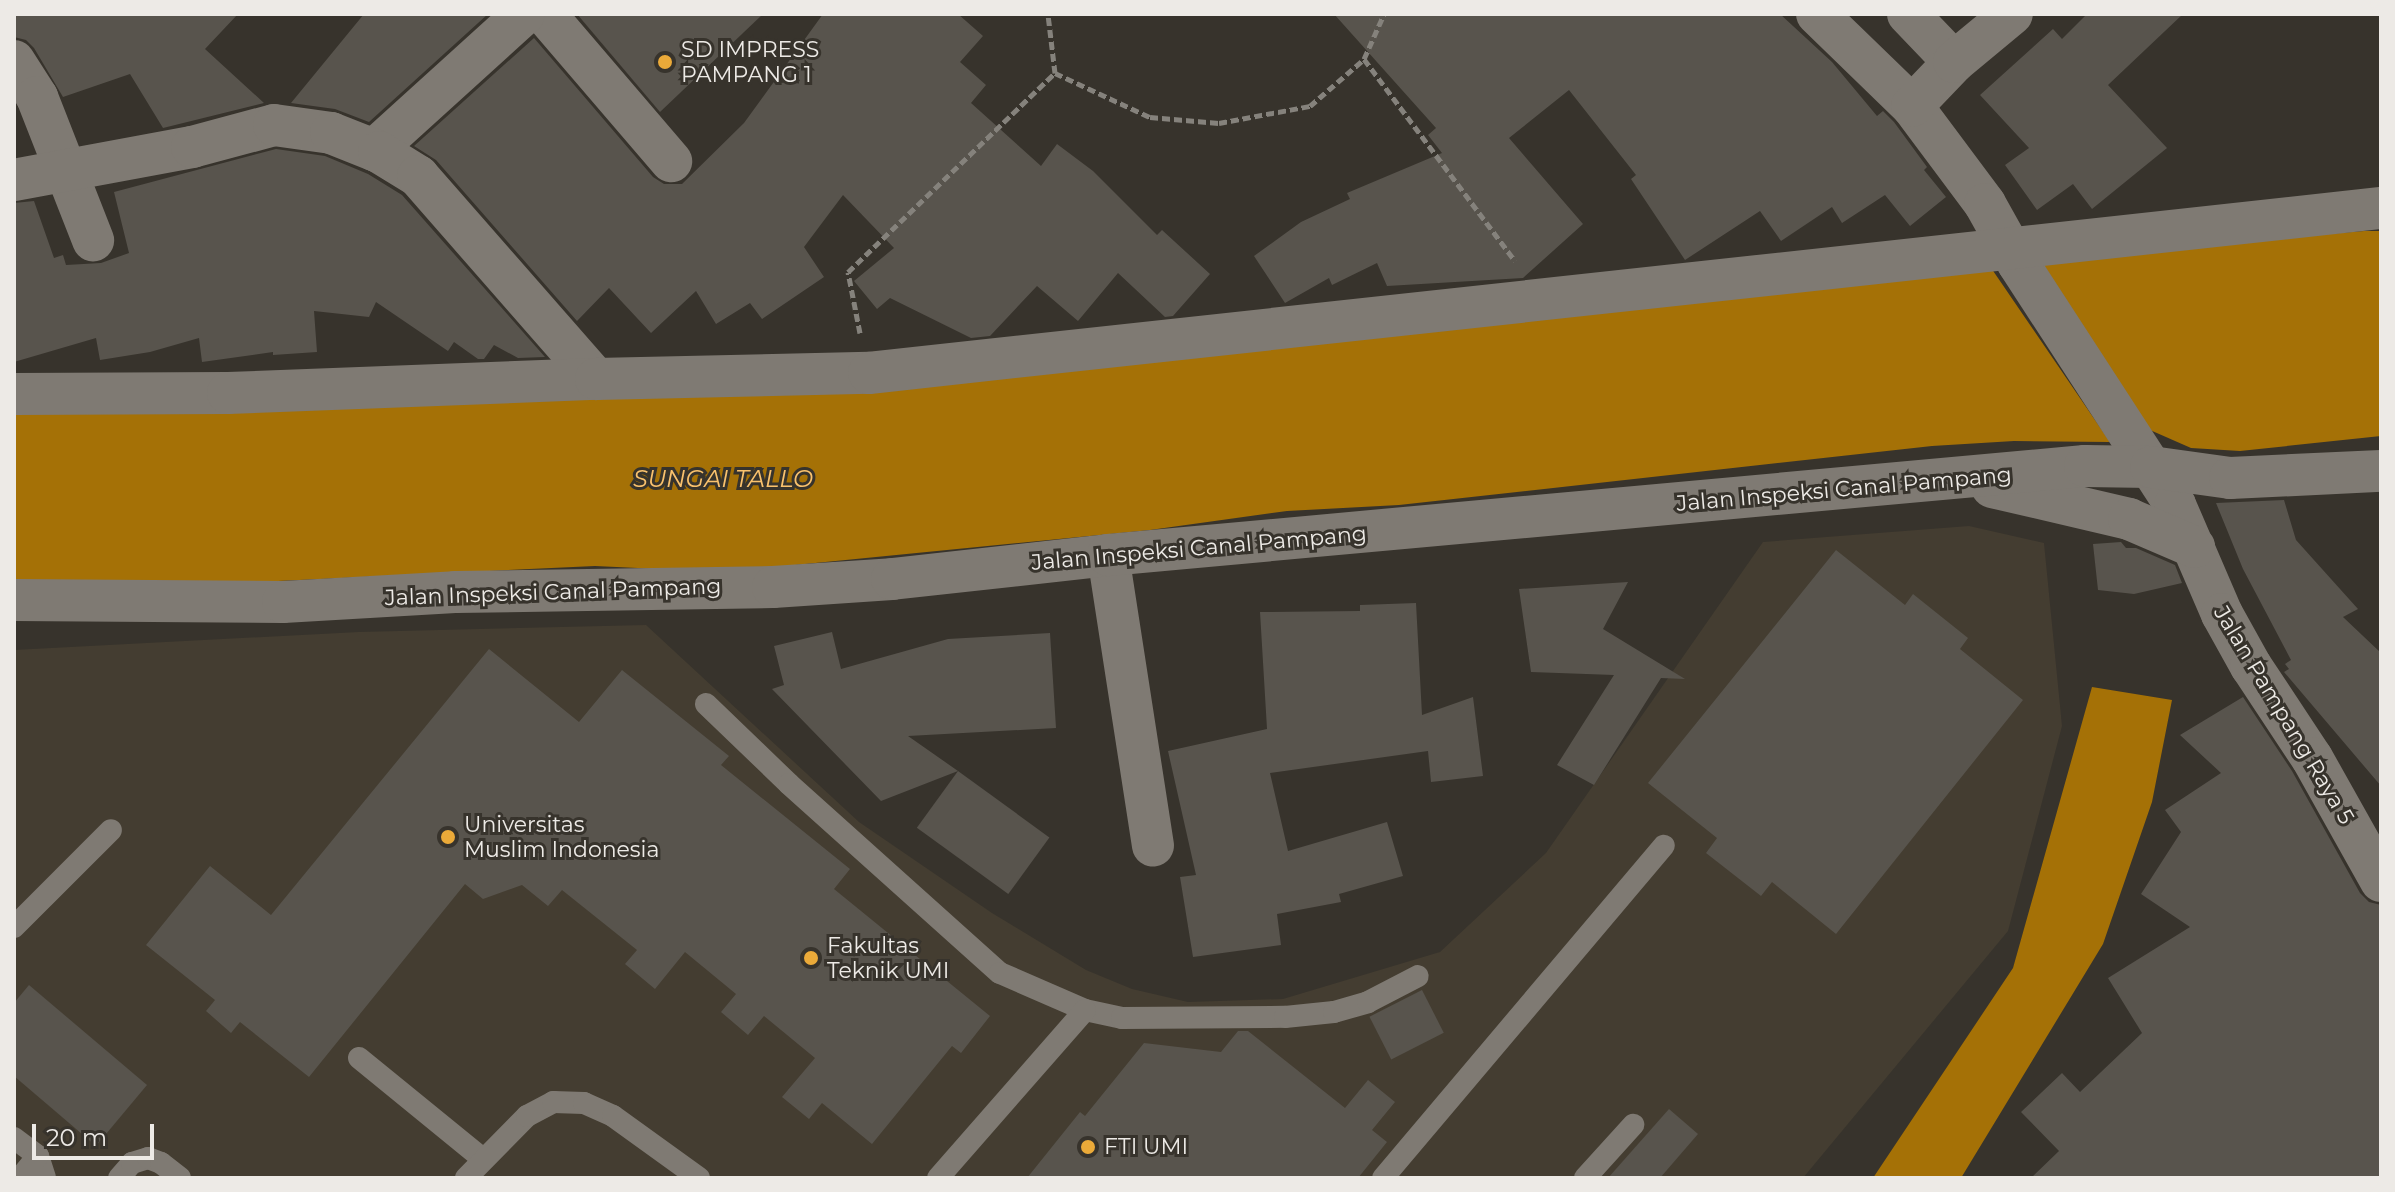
<!DOCTYPE html>
<html>
<head>
<meta charset="utf-8">
<style>
	body { margin:0 }
	#map { position:relative; width:2395px; height:1192px; overflow:hidden; background:#37332c; font-family:Montserrat,sans-serif }
	div>[style] { position:absolute }
	.built>* { inset:0; background:#443d31 }
	.water>* { inset:0; background:#a57106 }
	.building>* { inset:0; background:#58544d; transform-origin:0 0 }
	.path>* { height:5px; margin-top:-2.5px; transform-origin:0; background:repeating-linear-gradient(90deg,#85827c 0 8px,transparent 0 12px) }
	.service>* { height:22px; margin:-11px; padding:0 11px; transform-origin:11px; border-radius:11px; background:#7f7a73 }
	.minor>* { height:42px; margin:-21px; padding:0 21px; transform-origin:21px; border-radius:21px; background:#7f7a73 }
	.dots>* { width:22px; height:22px; translate:-50% -50%; box-sizing:border-box; border:4px solid #37332c; border-radius:50% }
	span { translate:-50% -50%; white-space:nowrap; text-align:center; line-height:1.15; -webkit-text-stroke:6px #37332c; paint-order:stroke }
	.poi-label { font-size:22px; color:#edeae6 }
	.left { translate:0 -50%; text-align:left }
	.street-label { font-size:22px; color:#edeae6 }
	.water-label { font-size:24px; color:#fac26d; font-style:italic }
	.frame { position:absolute; inset:0; border:16px solid #edeae6; pointer-events:none }
	.scale { position:absolute; left:32px; top:1124px; width:122px; height:36px; box-sizing:border-box; border:4px solid #edeae6; border-top:0; padding-left:10px; font-size:24px; line-height:28px; white-space:nowrap; color:#edeae6; -webkit-text-stroke:6px #37332c; paint-order:stroke }
</style>
</head>
<body>
<div id="map">
	<div class="built">
		<div style="clip-path:polygon(1969px 526px,2044px 543px,2062px 726px,2008px 931px,1803px 1178px,14px 1178px,14px 650px,359px 632px,646px 625px,859px 822px,992px 913px,1086px 970px,1132px 989px,1188px 1002px,1283px 999px,1440px 952px,1546px 853px,1763px 542px)"></div>
	</div>
	<div class="water">
		<div style="clip-path:polygon(2364px 231px,2381px 231px,2381px 436px,2240px 451px,2191px 448px,2150px 430px,2039px 258px)"></div>
		<div style="clip-path:polygon(1985px 259px,2110px 442px,2014px 441px,1932px 446px,1399px 505px,1287px 511px,1150px 530px,723px 572px,595px 566px,278px 581px,14px 587px,14px 404px,299px 400px)"></div>
		<div style="clip-path:polygon(2092px 687px,2172px 700px,2152px 802px,2103px 944px,1961px 1178px,1873px 1178px,2013px 968px)"></div>
	</div>
	<div class="building">
		<div style="clip-path:polygon(14px 14px,238px 14px,205px 49px,264px 103px,163px 128px,130px 74px,63px 97px,34px 48px,26px 40px,14px 37px)"></div>
		<div style="clip-path:polygon(364px 14px,488px 14px,369px 122px,335px 109px,291px 103px)"></div>
		<div style="clip-path:polygon(577px 14px,763px 14px,660px 112px)"></div>
		<div style="clip-path:polygon(823px 14px,958px 14px,983px 36px,960px 62px,986px 85px,971px 103px,1041px 166px,1057px 144px,1093px 171px,1157px 235px,1162px 230px,1210px 274px,1173px 316px,1165px 317px,1118px 273px,1078px 321px,1037px 286px,990px 336px,971px 338px,890px 298px,877px 309px,854px 281px,894px 248px,843px 195px,804px 247px,824px 277px,762px 319px,750px 303px,716px 324px,696px 291px,651px 333px,609px 288px,577px 321px,436px 160px,414px 146px,534px 38px,653px 177px,664px 184px,682px 184px,744px 123px)"></div>
		<div style="clip-path:polygon(1334px 14px,1780px 14px,1832px 62px,1877px 116px,1883px 111px,1894px 122px,1927px 167px,1924px 170px,1946px 197px,1910px 226px,1885px 195px,1842px 223px,1832px 207px,1781px 241px,1760px 211px,1685px 260px,1631px 179px,1636px 175px,1569px 90px,1509px 138px,1583px 224px,1523px 278px,1387px 286px,1377px 263px,1332px 285px,1329px 278px,1285px 303px,1254px 256px,1301px 222px,1350px 199px,1347px 193px,1442px 153px,1428px 135px,1436px 128px)"></div>
		<div style="clip-path:polygon(2087px 14px,2183px 14px,2108px 85px,2167px 148px,2092px 209px,2073px 184px,2037px 210px,2005px 165px,2029px 148px,1980px 95px,2053px 29px,2062px 39px)"></div>
		<div style="clip-path:polygon(276px 149px,325px 156px,368px 174px,402px 195px,545px 357px,518px 358px,494px 345px,484px 359px,478px 359px,454px 342px,448px 351px,376px 302px,369px 317px,314px 311px,317px 352px,273px 355px,273px 352px,202px 362px,199px 338px,150px 352px,100px 360px,96px 338px,14px 362px,14px 203px,34px 201px,54px 258px,63px 255px,66px 265px,101px 263px,129px 253px,114px 192px)"></div>
		<div style="clip-path:polygon(2284px 500px,2296px 540px,2358px 609px,2343px 617px,2381px 653px,2381px 786px,2284px 672px,2289px 669px,2285px 664px,2291px 660px,2243px 569px,2216px 503px)"></div>
		<div style="clip-path:polygon(2121px 542px,2126px 548px,2136px 548px,2175px 565px,2182px 583px,2134px 594px,2098px 590px,2093px 544px)"></div>
		<div style="clip-path:polygon(1836px 550px,1905px 605px,1913px 594px,1968px 638px,1960px 649px,2023px 700px,1836px 934px,1772px 882px,1761px 896px,1706px 853px,1717px 838px,1648px 783px)"></div>
		<div style="clip-path:polygon(1628px 582px,1603px 629px,1685px 679px,1661px 678px,1594px 785px,1557px 765px,1614px 675px,1531px 672px,1519px 589px)"></div>
		<div style="clip-path:polygon(1416px 603px,1422px 715px,1473px 697px,1483px 776px,1431px 782px,1428px 751px,1270px 773px,1288px 851px,1387px 822px,1403px 876px,1339px 894px,1341px 902px,1277px 914px,1281px 945px,1193px 957px,1180px 877px,1196px 875px,1168px 751px,1267px 729px,1260px 612px,1360px 611px,1360px 605px)"></div>
		<div style="clip-path:polygon(832px 632px,841px 669px,948px 639px,1050px 633px,1056px 728px,908px 736px,958px 771px,881px 801px,772px 689px,784px 685px,774px 646px)"></div>
		<div style="clip-path:polygon(489px 649px,579px 722px,622px 670px,729px 756px,721px 765px,850px 869px,834px 889px,990px 1016px,961px 1053px,952px 1046px,872px 1144px,822px 1103px,809px 1119px,782px 1097px,815px 1058px,764px 1016px,748px 1035px,721px 1012px,736px 994px,685px 952px,655px 989px,625px 964px,637px 950px,562px 890px,548px 906px,522px 885px,483px 899px,465px 884px,309px 1077px,240px 1022px,231px 1033px,206px 1011px,215px 1000px,146px 945px,210px 866px,271px 915px)"></div>
		<div style="clip-path:polygon(2243px 697px,2292px 771px,2360px 893px,2369px 902px,2381px 905px,2381px 1178px,2031px 1178px,2059px 1151px,2021px 1112px,2062px 1073px,2080px 1092px,2142px 1033px,2108px 978px,2190px 927px,2141px 894px,2181px 832px,2165px 810px,2221px 773px,2180px 735px)"></div>
		<div style="left:958px;top:771px;width:113px;height:70px;rotate:36deg"></div>
		<div style="clip-path:polygon(29px 985px,147px 1085px,96px 1146px,14px 1076px,14px 1003px)"></div>
		<div style="left:1422px;top:990px;width:48px;height:59px;rotate:63deg"></div>
		<div style="clip-path:polygon(1238px 1031px,1248px 1031px,1345px 1108px,1368px 1080px,1395px 1102px,1372px 1130px,1387px 1142px,1358px 1178px,1027px 1178px,1080px 1112px,1085px 1116px,1144px 1043px,1221px 1052px)"></div>
		<div style="clip-path:polygon(1669px 1109px,1698px 1134px,1660px 1178px,1608px 1178px)"></div>
	</div>
	<div class="path">
		<div style="left:1364px;top:59px;width:252px;rotate:53.2deg"></div>
		<div style="left:1055px;top:73px;width:105px;rotate:24.9deg"></div>
		<div style="left:1150px;top:117px;width:69px;rotate:5deg"></div>
		<div style="left:1219px;top:123px;width:93px;rotate:-10.6deg"></div>
		<div style="left:1310px;top:106px;width:72px;rotate:-41deg"></div>
		<div style="left:1364px;top:59px;width:49px;rotate:-66deg"></div>
		<div style="left:860px;top:333px;width:62px;rotate:-101.1deg"></div>
		<div style="left:848px;top:272px;width:287px;rotate:-43.9deg"></div>
		<div style="left:1055px;top:73px;width:59px;rotate:-96.8deg"></div>
	</div>
	<div class="service">
		<div style="left:706px;top:704px;width:115px;rotate:43.9deg"></div>
		<div style="left:789px;top:784px;width:283px;rotate:41.9deg"></div>
		<div style="left:1000px;top:973px;width:93px;rotate:23.5deg"></div>
		<div style="left:1085px;top:1010px;width:38px;rotate:12deg"></div>
		<div style="left:1122px;top:1018px;width:163px;rotate:-0.4deg"></div>
		<div style="left:1285px;top:1017px;width:49px;rotate:-5.8deg"></div>
		<div style="left:1334px;top:1012px;width:35px;rotate:-16deg"></div>
		<div style="left:1368px;top:1002px;width:56px;rotate:-27.5deg"></div>
		<div style="left:14px;top:927px;width:137px;rotate:-45deg"></div>
		<div style="left:359px;top:1058px;width:160px;rotate:39.2deg"></div>
		<div style="left:14px;top:1138px;width:30px;rotate:37deg"></div>
		<div style="left:38px;top:1156px;width:23px;rotate:72deg"></div>
		<div style="left:20px;top:1178px;width:28px;rotate:-51deg"></div>
		<div style="left:119px;top:1178px;width:20px;rotate:-49deg"></div>
		<div style="left:132px;top:1163px;width:17px;rotate:-17deg"></div>
		<div style="left:148px;top:1158px;width:14px;rotate:21deg"></div>
		<div style="left:161px;top:1163px;width:24px;rotate:38deg"></div>
		<div style="left:466px;top:1178px;width:87px;rotate:-45.5deg"></div>
		<div style="left:527px;top:1116px;width:30px;rotate:-28deg"></div>
		<div style="left:553px;top:1102px;width:31px;rotate:2deg"></div>
		<div style="left:584px;top:1103px;width:32px;rotate:24deg"></div>
		<div style="left:613px;top:1116px;width:106px;rotate:35.8deg"></div>
		<div style="left:938px;top:1178px;width:223px;rotate:-48.8deg"></div>
		<div style="left:1383px;top:1178px;width:435px;rotate:-49.8deg"></div>
		<div style="left:1585px;top:1178px;width:72px;rotate:-47.8deg"></div>
	</div>
	<div class="minor">
		<div style="left:545px;top:14px;width:194px;rotate:49.4deg"></div>
		<div style="left:1817px;top:14px;width:132px;rotate:44.1deg"></div>
		<div style="left:1912px;top:106px;width:122px;rotate:53.3deg"></div>
		<div style="left:1985px;top:204px;width:68px;rotate:60.8deg"></div>
		<div style="left:2018px;top:263px;width:288px;rotate:57deg"></div>
		<div style="left:2175px;top:505px;width:119px;rotate:66.7deg"></div>
		<div style="left:2222px;top:614px;width:60px;rotate:60.9deg"></div>
		<div style="left:2251px;top:666px;width:110px;rotate:56.5deg"></div>
		<div style="left:2312px;top:758px;width:141px;rotate:60.7deg"></div>
		<div style="left:1908px;top:14px;width:66px;rotate:46.2deg"></div>
		<div style="left:14px;top:61px;width:43px;rotate:57.4deg"></div>
		<div style="left:37px;top:97px;width:154px;rotate:68.6deg"></div>
		<div style="left:1912px;top:106px;width:61px;rotate:-46.3deg"></div>
		<div style="left:1954px;top:62px;width:75px;rotate:-39.6deg"></div>
		<div style="left:374px;top:150px;width:202px;rotate:-42.2deg"></div>
		<div style="left:14px;top:180px;width:181px;rotate:-10.5deg"></div>
		<div style="left:192px;top:147px;width:85px;rotate:-15deg"></div>
		<div style="left:274px;top:125px;width:58px;rotate:8deg"></div>
		<div style="left:331px;top:133px;width:52px;rotate:21.6deg"></div>
		<div style="left:379px;top:152px;width:46px;rotate:31.6deg"></div>
		<div style="left:418px;top:176px;width:270px;rotate:48.8deg"></div>
		<div style="left:14px;top:394px;width:214px;rotate:-0.3deg"></div>
		<div style="left:228px;top:393px;width:368px;rotate:-2.2deg"></div>
		<div style="left:596px;top:379px;width:273px;rotate:-1.3deg"></div>
		<div style="left:869px;top:373px;width:1521px;rotate:-6.23deg"></div>
		<div style="left:1992px;top:487px;width:141px;rotate:13.1deg"></div>
		<div style="left:2129px;top:519px;width:71px;rotate:23.3deg"></div>
		<div style="left:1108px;top:555px;width:294px;rotate:81.2deg"></div>
		<div style="left:14px;top:600px;width:269px;rotate:0.4deg"></div>
		<div style="left:283px;top:602px;width:172px;rotate:-3.3deg"></div>
		<div style="left:455px;top:592px;width:318px;rotate:-0.9deg"></div>
		<div style="left:773px;top:587px;width:119px;rotate:-3.8deg"></div>
		<div style="left:892px;top:579px;width:217px;rotate:-6.3deg"></div>
		<div style="left:1108px;top:555px;width:981px;rotate:-5.21deg"></div>
		<div style="left:2085px;top:466px;width:66px;rotate:0.9deg"></div>
		<div style="left:2151px;top:467px;width:80px;rotate:7.9deg"></div>
		<div style="left:2230px;top:478px;width:151px;rotate:-2.7deg"></div>
	</div>
	<div class="dots">
		<div style="left:665px;top:62px;background:#ebaa39"></div>
		<div style="left:448px;top:837px;background:#ebaa39"></div>
		<div style="left:811px;top:958px;background:#ebaa39"></div>
		<div style="left:1088px;top:1147px;background:#ebaa39"></div>
	</div>
	<div class="poi-label">
		<span class="left" style="left:681px;top:62px">SD IMPRESS<br>PAMPANG 1</span>
		<span class="left" style="left:464px;top:837px">Universitas<br>Muslim Indonesia</span>
		<span class="left" style="left:827px;top:958px">Fakultas<br>Teknik UMI</span>
		<span class="left" style="left:1104px;top:1147px">FTI UMI</span>
	</div>
	<div class="street-label">
		<span style="left:1844px;top:489px;rotate:-5deg">Jalan Inspeksi Canal Pampang</span>
		<span style="left:1199px;top:548px;rotate:-5deg">Jalan Inspeksi Canal Pampang</span>
		<span style="left:553px;top:592px;rotate:-2deg">Jalan Inspeksi Canal Pampang</span>
		<span style="left:2284px;top:715px;rotate:59deg">Jalan Pampang Raya 5</span>
	</div>
	<div class="water-label">
		<span style="left:723px;top:479px">SUNGAI TALLO</span>
	</div>
	<div class="frame"></div>
	<div class="scale">20 m</div>
</div>
</body>
</html>
